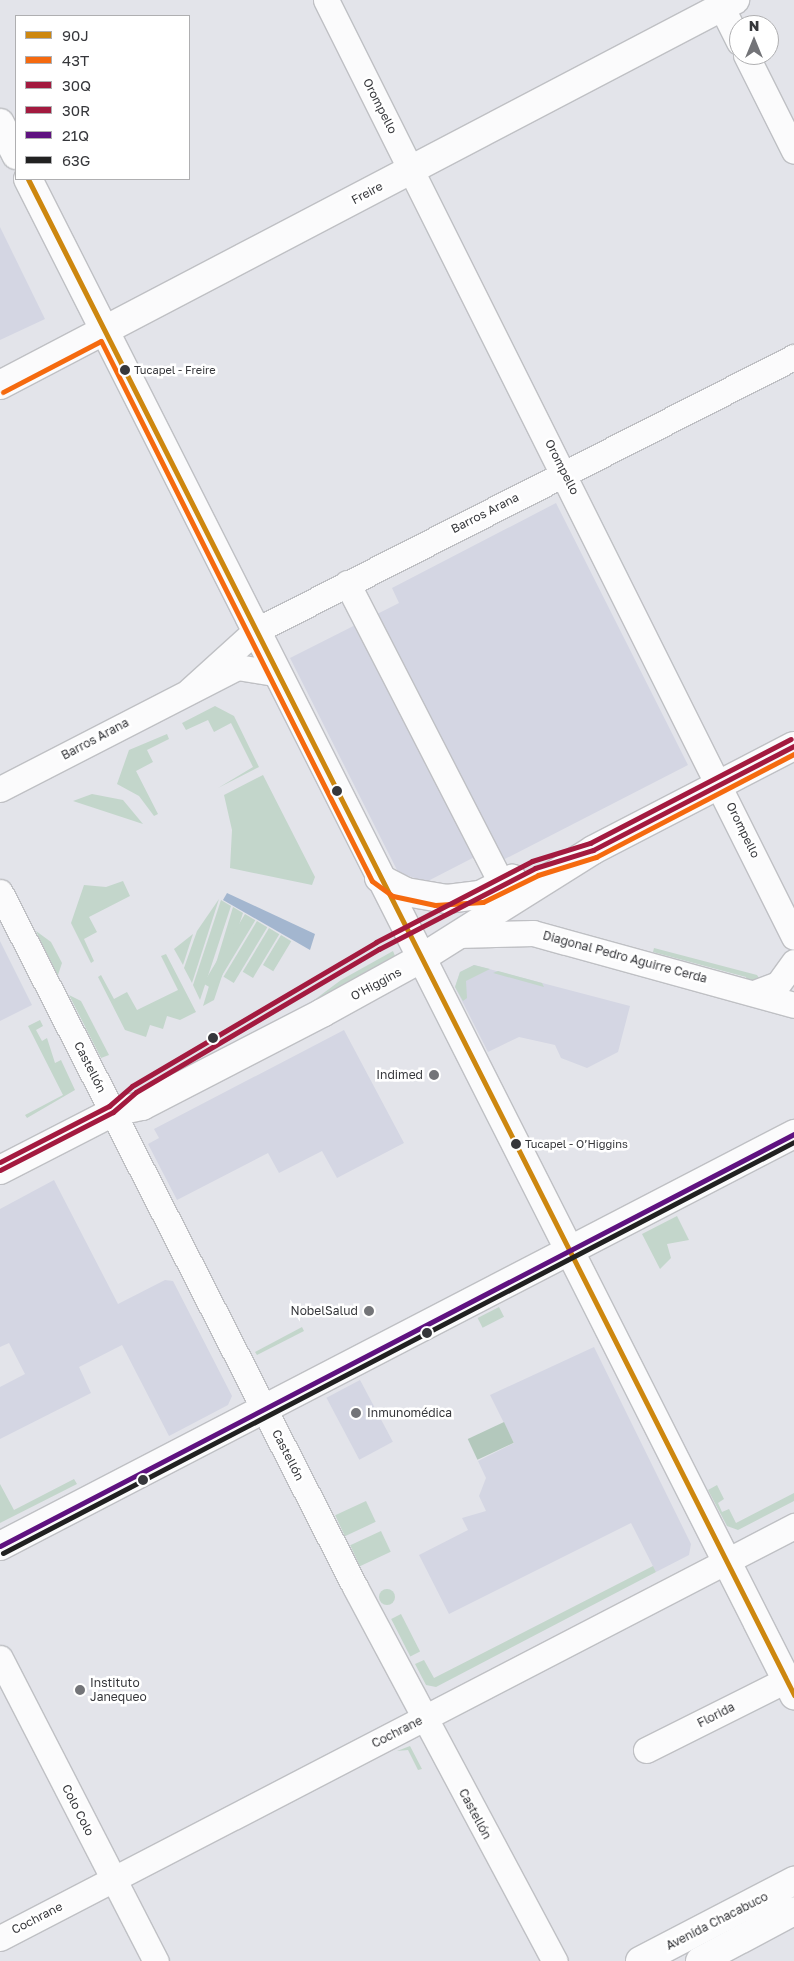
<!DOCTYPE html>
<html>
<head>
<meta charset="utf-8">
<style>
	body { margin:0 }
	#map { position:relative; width:794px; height:1961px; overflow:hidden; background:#e3e4ea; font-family:"Golos Text",sans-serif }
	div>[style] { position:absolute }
	.built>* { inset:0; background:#d4d6e3; transform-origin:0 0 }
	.green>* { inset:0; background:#c3d6cb; transform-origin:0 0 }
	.round { border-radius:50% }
	.forest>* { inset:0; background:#b3c8bc; transform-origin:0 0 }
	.water>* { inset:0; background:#a3b6cf }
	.roads { filter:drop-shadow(1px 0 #bfc0c4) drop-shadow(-1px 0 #bfc0c4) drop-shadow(0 1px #bfc0c4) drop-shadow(0 -1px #bfc0c4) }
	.minor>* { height:25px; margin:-12.5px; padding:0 12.5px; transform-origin:12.5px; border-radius:12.5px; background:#fbfbfc }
	.major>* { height:28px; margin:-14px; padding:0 14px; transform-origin:14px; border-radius:14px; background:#fbfbfc }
	.bus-1>* { height:5px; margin:-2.5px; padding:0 2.5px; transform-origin:2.5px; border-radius:2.5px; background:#cd870f }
	.bus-2>* { height:5px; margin:-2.5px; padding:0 2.5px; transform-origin:2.5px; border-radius:2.5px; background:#f56a0f }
	.bus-3>* { height:5px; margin:-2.5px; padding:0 2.5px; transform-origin:2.5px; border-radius:2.5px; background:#a31a3f }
	.bus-4>* { height:5px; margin:-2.5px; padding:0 2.5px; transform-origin:2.5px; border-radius:2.5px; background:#a31a3f }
	.bus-5>* { height:5px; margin:-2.5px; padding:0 2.5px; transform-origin:2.5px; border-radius:2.5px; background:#5f1280 }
	.bus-6>* { height:5px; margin:-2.5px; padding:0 2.5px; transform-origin:2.5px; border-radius:2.5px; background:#212121 }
	.dots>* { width:14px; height:14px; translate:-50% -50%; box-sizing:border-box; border:2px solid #fff; border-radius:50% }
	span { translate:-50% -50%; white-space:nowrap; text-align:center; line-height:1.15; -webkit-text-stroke:5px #fff; paint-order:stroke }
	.bus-label { font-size:11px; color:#36373b }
	.left { translate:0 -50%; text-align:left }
	.street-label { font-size:12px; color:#36373b }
	.poi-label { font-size:12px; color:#36373b }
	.right { translate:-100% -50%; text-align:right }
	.legend { position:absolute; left:15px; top:15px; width:175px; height:165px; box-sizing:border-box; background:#fff; border:1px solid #afafb1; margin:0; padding:6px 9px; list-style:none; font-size:15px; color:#36373b }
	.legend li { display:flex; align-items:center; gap:10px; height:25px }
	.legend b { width:25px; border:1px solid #afafb1 }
	.north { position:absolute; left:729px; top:15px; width:50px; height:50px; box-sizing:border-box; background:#fff; border:1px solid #afafb1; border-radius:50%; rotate:0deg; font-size:14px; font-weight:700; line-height:20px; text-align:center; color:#36373b }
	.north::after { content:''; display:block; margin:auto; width:18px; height:22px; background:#737478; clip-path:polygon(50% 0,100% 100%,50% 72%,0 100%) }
</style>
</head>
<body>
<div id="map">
	<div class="built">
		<div style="clip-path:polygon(0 227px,45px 319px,0 340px)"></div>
		<div style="clip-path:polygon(556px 503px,688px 765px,499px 862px,492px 848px,426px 882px,398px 872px,290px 658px,399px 603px,392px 588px)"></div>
		<div style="clip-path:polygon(0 941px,32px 1005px,0 1021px)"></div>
		<div style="clip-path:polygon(474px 965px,630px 1006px,618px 1052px,587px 1068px,561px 1058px,555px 1045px,519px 1037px,488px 1052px,455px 987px,460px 972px)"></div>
		<div style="clip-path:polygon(344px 1030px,404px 1143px,337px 1178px,322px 1151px,279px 1173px,268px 1153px,177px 1200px,148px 1144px,159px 1138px,154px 1129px)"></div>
		<div style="clip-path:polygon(54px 1180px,118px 1304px,165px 1280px,173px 1281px,232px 1396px,228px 1405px,169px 1436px,122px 1345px,79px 1367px,91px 1393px,0 1439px,0 1387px,25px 1374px,9px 1343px,0 1347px,0 1209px)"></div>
		<div style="clip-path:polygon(594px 1347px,691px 1544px,689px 1555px,656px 1572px,631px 1523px,449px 1614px,419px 1555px,468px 1530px,462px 1518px,486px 1511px,479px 1496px,486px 1478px,478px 1461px,514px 1443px,490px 1395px)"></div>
		<div style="left:360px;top:1380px;width:70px;height:38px;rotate:62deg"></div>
	</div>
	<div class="green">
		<div style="clip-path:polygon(215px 706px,234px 716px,259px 767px,218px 788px,253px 767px,231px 723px,214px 732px,208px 720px,186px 730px,182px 723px)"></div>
		<div style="clip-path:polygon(280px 709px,360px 865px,359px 866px,280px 710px)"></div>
		<div style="clip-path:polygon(167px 734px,169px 739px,147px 750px,153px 762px,136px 771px,158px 814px,154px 816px,139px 796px,117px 784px,129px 750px)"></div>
		<div style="clip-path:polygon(263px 775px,315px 877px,312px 885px,230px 868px,232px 830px,224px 795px)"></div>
		<div style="clip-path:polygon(92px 794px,123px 800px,143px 824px,73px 801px)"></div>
		<div style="clip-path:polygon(123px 881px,130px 896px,89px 917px,97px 932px,84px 939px,94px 961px,91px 963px,71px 923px,84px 885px,106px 887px)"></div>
		<div style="clip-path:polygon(219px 899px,192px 983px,184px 968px,197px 931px)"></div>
		<div style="clip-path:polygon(221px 900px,231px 906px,200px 1000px,193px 985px)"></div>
		<div style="clip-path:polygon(233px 907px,243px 913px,214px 1000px,203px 1006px)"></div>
		<div style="left:245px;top:914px;width:12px;height:81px;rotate:31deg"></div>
		<div style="left:257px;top:921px;width:12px;height:65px;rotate:31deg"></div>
		<div style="left:269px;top:928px;width:12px;height:51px;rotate:31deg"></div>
		<div style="clip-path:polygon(36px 931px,51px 942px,62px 963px,57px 978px)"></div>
		<div style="clip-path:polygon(193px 934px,183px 965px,174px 949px)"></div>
		<div style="left:281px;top:935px;width:12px;height:35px;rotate:31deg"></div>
		<div style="clip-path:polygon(654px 948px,757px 975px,759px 978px,747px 984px,746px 977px,653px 952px)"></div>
		<div style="clip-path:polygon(393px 951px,395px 956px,294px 1015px,341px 980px)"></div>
		<div style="clip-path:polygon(166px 954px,196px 1012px,180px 1020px,167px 1016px,163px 1029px,150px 1025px,146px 1037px,125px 1030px,98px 977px,101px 975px,114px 999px,127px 992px,137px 1010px,178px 990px,161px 956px)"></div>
		<div style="clip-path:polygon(474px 965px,490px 969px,466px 981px,467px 998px,463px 1001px,455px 987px,460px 972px)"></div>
		<div style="clip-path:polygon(498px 971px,542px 983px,544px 987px,493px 973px)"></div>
		<div style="clip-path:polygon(69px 995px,81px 1001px,109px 1055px,101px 1058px)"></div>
		<div style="clip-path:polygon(40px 1020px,43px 1026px,36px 1030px,42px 1041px,47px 1038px,55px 1063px,61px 1060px,75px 1090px,27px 1118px,25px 1115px,63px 1095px,28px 1026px)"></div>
		<div style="clip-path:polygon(677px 1216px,689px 1240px,667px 1244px,671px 1258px,660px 1269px,642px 1234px)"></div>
		<div style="left:499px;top:1307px;width:11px;height:24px;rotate:63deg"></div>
		<div style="clip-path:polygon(302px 1327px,304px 1331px,257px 1355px,255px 1352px)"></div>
		<div style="clip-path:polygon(74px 1479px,77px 1484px,0 1523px,0 1484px,14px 1510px)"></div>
		<div style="clip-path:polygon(717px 1485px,724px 1499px,718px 1503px,722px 1512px,729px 1509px,736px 1523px,794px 1493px,794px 1501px,738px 1530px,727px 1526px,708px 1490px)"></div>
		<div style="left:366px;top:1501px;width:23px;height:34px;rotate:65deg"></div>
		<div style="left:381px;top:1531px;width:23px;height:34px;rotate:65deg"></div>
		<div style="clip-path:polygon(653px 1566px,656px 1572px,436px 1687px,426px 1685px,415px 1664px,424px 1660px,434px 1678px)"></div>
		<div class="round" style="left:379px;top:1589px;width:16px;height:16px"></div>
		<div style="left:401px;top:1614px;width:42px;height:11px;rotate:63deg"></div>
		<div style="clip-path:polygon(410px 1746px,422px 1769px,418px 1770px,408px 1750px,397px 1751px)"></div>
	</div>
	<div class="forest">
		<div style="left:504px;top:1422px;width:23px;height:40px;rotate:65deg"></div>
	</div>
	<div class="water">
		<div style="clip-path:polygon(227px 893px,315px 934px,310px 950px,223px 900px)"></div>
	</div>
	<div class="roads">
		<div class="minor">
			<div style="left:326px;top:0;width:1047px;rotate:63.46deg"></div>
			<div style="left:718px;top:0;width:47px;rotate:63.4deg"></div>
			<div style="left:746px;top:55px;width:107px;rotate:63.4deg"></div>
			<div style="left:347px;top:583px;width:339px;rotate:62.8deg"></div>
			<div style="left:190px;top:690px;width:88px;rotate:-42.2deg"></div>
			<div style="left:255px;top:631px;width:605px;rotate:-26.95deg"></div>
			<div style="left:0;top:789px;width:267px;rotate:-27.2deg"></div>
			<div style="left:237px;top:667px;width:39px;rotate:9deg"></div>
			<div style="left:0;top:892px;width:780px;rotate:62.94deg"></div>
			<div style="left:355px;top:1587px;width:424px;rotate:61.9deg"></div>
			<div style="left:457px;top:935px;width:76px;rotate:-1.5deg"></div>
			<div style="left:533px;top:933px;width:271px;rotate:15.4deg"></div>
			<div style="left:757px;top:992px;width:22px;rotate:-21deg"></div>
			<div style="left:778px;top:984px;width:27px;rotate:-54deg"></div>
			<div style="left:0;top:1658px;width:341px;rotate:62.8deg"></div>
			<div style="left:646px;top:1750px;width:157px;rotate:-26.6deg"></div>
			<div style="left:0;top:1938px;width:895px;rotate:-27.42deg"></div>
		</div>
		<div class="major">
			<div style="left:0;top:123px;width:36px;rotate:63deg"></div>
			<div style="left:28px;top:179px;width:1699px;rotate:63.19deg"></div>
			<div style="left:0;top:385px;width:830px;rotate:-27.65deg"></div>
			<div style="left:379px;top:878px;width:30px;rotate:27deg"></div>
			<div style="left:406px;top:892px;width:42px;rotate:9.7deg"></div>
			<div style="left:447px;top:899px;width:33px;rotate:-7deg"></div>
			<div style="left:480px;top:895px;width:36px;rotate:-27deg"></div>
			<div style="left:0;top:1170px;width:127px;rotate:-27.2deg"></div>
			<div style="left:113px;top:1112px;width:30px;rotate:-12deg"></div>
			<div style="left:142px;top:1106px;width:203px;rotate:-27.3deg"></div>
			<div style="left:322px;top:1013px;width:112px;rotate:-28.9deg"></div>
			<div style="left:420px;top:959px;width:204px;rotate:-32.2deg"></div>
			<div style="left:593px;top:850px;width:226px;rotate:-27.4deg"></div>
			<div style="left:0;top:1546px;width:895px;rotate:-27.42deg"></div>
			<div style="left:640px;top:1961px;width:174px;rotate:-27.5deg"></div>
			<div style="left:700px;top:1961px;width:106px;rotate:-28deg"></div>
		</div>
	</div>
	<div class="bus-1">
		<div style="left:28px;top:179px;width:1699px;rotate:63.19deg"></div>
	</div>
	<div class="bus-2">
		<div style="left:3px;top:392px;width:110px;rotate:-27.5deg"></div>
		<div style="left:101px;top:341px;width:604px;rotate:63.35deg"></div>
		<div style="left:372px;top:881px;width:26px;rotate:36deg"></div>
		<div style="left:393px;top:896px;width:43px;rotate:12.1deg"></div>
		<div style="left:435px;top:905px;width:48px;rotate:-3.6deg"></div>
		<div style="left:483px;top:902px;width:61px;rotate:-26.1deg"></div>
		<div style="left:538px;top:875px;width:61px;rotate:-17.2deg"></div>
		<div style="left:596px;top:857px;width:223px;rotate:-27.5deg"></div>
	</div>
	<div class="bus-3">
		<div style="left:0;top:1170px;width:127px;rotate:-27.2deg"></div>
		<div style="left:113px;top:1112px;width:30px;rotate:-41deg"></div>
		<div style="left:136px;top:1092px;width:282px;rotate:-30.5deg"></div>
		<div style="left:379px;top:949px;width:176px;rotate:-27.4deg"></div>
		<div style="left:535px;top:868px;width:61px;rotate:-17.2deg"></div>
		<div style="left:593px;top:850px;width:226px;rotate:-27.4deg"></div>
	</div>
	<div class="bus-4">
		<div style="left:0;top:1162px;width:123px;rotate:-27.2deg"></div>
		<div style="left:109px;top:1106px;width:30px;rotate:-41deg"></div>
		<div style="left:132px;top:1086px;width:283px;rotate:-30.5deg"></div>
		<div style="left:376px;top:942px;width:176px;rotate:-27.4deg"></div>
		<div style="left:532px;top:861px;width:61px;rotate:-17.2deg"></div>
		<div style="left:590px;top:843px;width:226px;rotate:-27.4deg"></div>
	</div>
	<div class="bus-5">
		<div style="left:0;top:1546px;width:895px;rotate:-27.42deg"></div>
	</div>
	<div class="bus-6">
		<div style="left:3px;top:1553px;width:891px;rotate:-27.46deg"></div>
	</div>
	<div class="dots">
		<div style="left:125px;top:370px;background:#36373b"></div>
		<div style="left:337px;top:791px;background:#36373b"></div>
		<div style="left:213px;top:1038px;background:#36373b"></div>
		<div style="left:434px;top:1075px;background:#737478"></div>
		<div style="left:516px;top:1144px;background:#36373b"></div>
		<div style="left:369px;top:1311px;background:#737478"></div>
		<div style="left:427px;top:1333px;background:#36373b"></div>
		<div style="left:356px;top:1413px;background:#737478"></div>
		<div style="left:143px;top:1480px;background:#36373b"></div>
		<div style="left:80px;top:1690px;background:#737478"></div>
	</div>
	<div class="bus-label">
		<span class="left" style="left:134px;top:370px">Tucapel - Freire</span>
		<span class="left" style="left:525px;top:1144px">Tucapel - O’Higgins</span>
	</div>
	<div class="street-label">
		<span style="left:380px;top:106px;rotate:63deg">Orompello</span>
		<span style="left:367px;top:193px;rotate:-28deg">Freire</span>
		<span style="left:562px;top:467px;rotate:63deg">Orompello</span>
		<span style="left:485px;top:513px;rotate:-27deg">Barros Arana</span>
		<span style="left:95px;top:739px;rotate:-28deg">Barros Arana</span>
		<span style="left:743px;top:830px;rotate:64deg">Orompello</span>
		<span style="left:625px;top:957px;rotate:15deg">Diagonal Pedro Aguirre Cerda</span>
		<span style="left:376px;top:984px;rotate:-28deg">O'Higgins</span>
		<span style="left:90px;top:1067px;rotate:63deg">Castellón</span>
		<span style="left:288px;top:1455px;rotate:63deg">Castellón</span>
		<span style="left:716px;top:1715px;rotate:-27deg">Florida</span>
		<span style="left:397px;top:1732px;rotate:-27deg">Cochrane</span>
		<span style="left:78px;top:1810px;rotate:63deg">Colo Colo</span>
		<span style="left:475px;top:1814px;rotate:62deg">Castellón</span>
		<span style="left:37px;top:1918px;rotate:-27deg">Cochrane</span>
		<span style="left:717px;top:1921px;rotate:-27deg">Avenida Chacabuco</span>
	</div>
	<div class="poi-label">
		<span class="right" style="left:423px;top:1075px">Indimed</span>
		<span class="right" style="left:358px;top:1311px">NobelSalud</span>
		<span class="left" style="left:367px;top:1413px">Inmunomédica</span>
		<span class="left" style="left:90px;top:1690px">Instituto<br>Janequeo</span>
	</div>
	<ul class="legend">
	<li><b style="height:6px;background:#cd870f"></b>90J</li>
	<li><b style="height:6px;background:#f56a0f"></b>43T</li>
	<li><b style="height:6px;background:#a31a3f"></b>30Q</li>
	<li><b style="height:6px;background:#a31a3f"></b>30R</li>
	<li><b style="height:6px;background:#5f1280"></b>21Q</li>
	<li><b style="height:6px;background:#212121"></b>63G</li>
	</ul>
	<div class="north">N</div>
</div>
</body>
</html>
